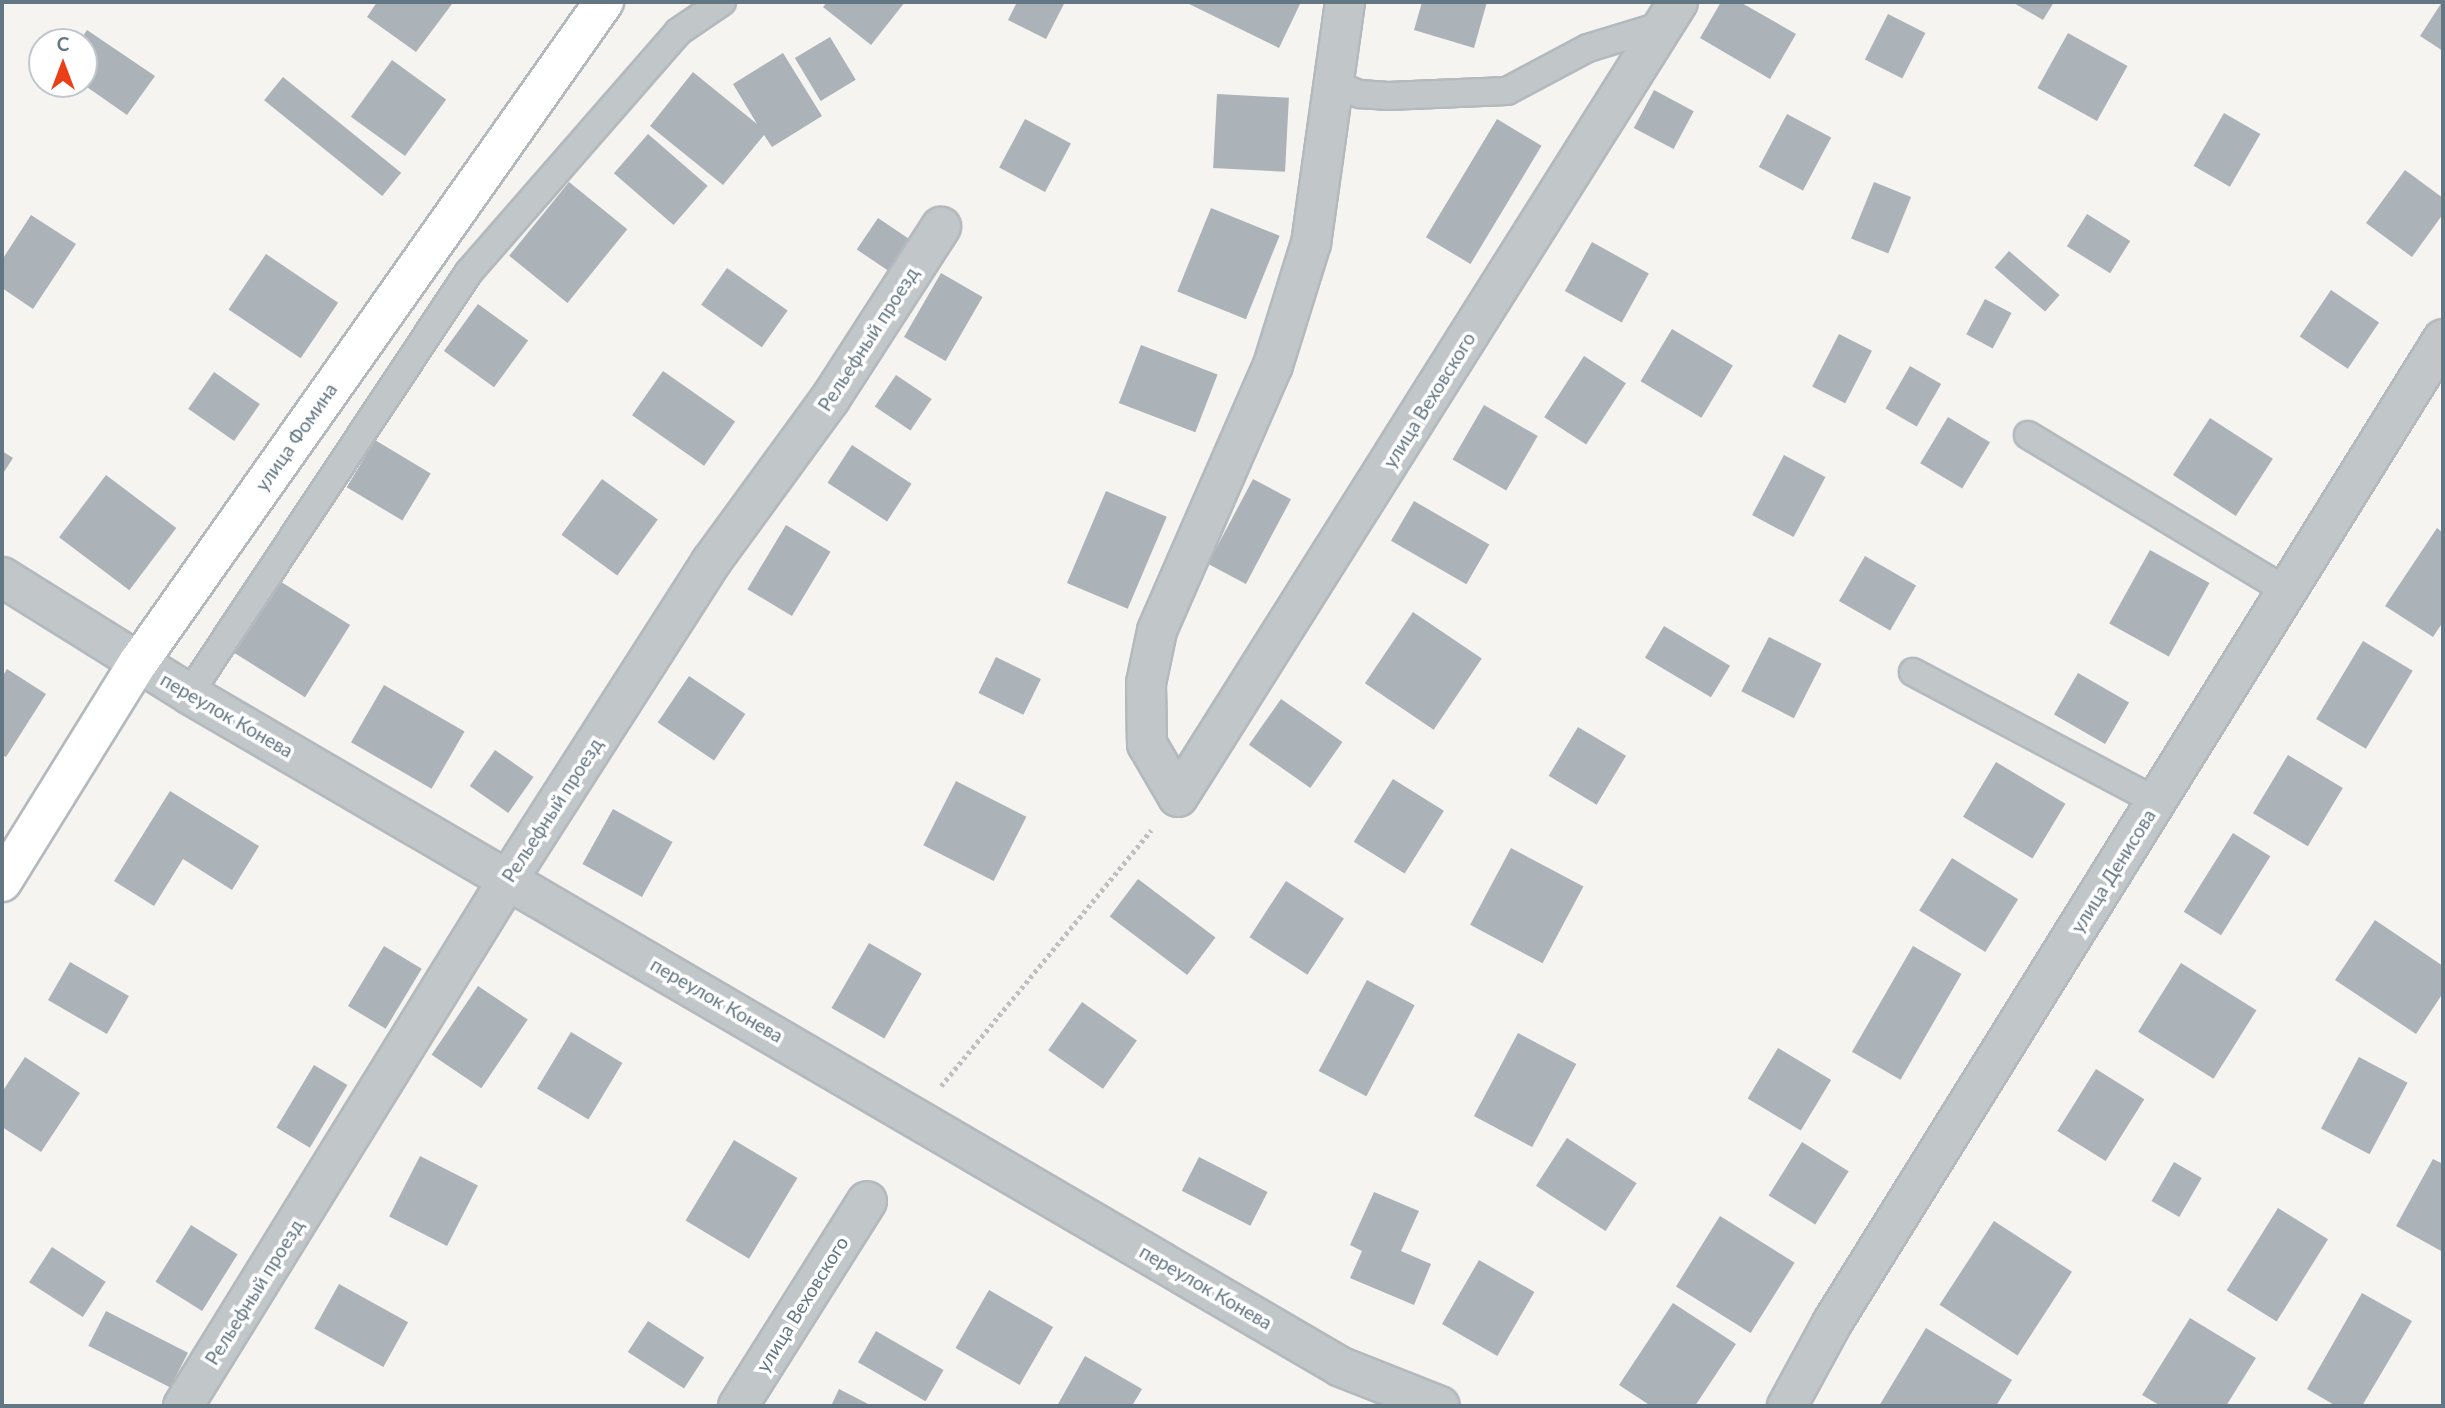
<!DOCTYPE html>
<html>
<head>
<meta charset="utf-8">
<style>
	body { margin:0 }
	#map { position:relative; width:2445px; height:1408px; overflow:hidden; background:#f5f4f0; font-family:Lato,sans-serif }
	div>[style] { position:absolute }
	.building>* { inset:0; background:#abb3b8; transform-origin:0 0 }
	.path>* { height:4.5px; margin-top:-2.25px; transform-origin:0; background:repeating-linear-gradient(90deg,#bdbfc1 0 3.5px,transparent 0 7px) }
	.roads { filter:drop-shadow(2px 0 #b3b9bd) drop-shadow(-2px 0 #b3b9bd) drop-shadow(0 2px #b3b9bd) drop-shadow(0 -2px #b3b9bd) }
	.lane>* { height:26px; margin:-13px; padding:0 13px; transform-origin:13px; border-radius:13px; background:#c1c6c8 }
	.street>* { height:38px; margin:-19px; padding:0 19px; transform-origin:19px; border-radius:19px; background:#c1c6c8 }
	.secondary>* { height:38px; margin:-19px; padding:0 19px; transform-origin:19px; border-radius:19px; background:#fff }
	span { translate:-50% -50%; white-space:nowrap; text-align:center; line-height:1.15; -webkit-text-stroke:7px #fff; paint-order:stroke }
	.street-label { font-size:19px; color:#627683 }
	.frame { position:absolute; inset:0; border:4px solid #627683; pointer-events:none }
	.north { position:absolute; left:28px; top:28px; width:70px; height:70px; box-sizing:border-box; background:#fff; border:2px solid #c0c8cd; border-radius:50%; rotate:0deg; font-size:19px; font-weight:700; line-height:28px; text-align:center; color:#627683 }
	.north::after { content:''; display:block; margin:auto; width:24px; height:32px; background:#ec3f18; clip-path:polygon(50% 0,100% 100%,50% 72%,0 100%) }
</style>
</head>
<body>
<div id="map">
	<div class="building">
		<div style="clip-path:polygon(377px 2px,449px 2px,452px 4px,416px 52px,367px 17px)"></div>
		<div style="clip-path:polygon(827px 2px,905px 2px,871px 45px,823px 7px)"></div>
		<div style="clip-path:polygon(1017px 2px,1065px 2px,1046px 39px,1008px 20px)"></div>
		<div style="clip-path:polygon(1185px 2px,1301px 2px,1279px 48px)"></div>
		<div style="clip-path:polygon(1422px 2px,1487px 2px,1474px 48px,1414px 30px)"></div>
		<div style="clip-path:polygon(1721px 2px,1740px 2px,1796px 34px,1770px 79px,1700px 38px)"></div>
		<div style="clip-path:polygon(2012px 2px,2054px 2px,2043px 20px)"></div>
		<div style="clip-path:polygon(2442px 2px,2443px 2px,2443px 51px,2420px 36px)"></div>
		<div style="left:1888px;top:14px;width:42px;height:51px;rotate:27deg"></div>
		<div style="clip-path:polygon(87px 30px,155px 76px,127px 115px,84px 85px,84px 42px,79px 42px)"></div>
		<div style="left:2068px;top:33px;width:68px;height:63px;rotate:29deg"></div>
		<div style="left:830px;top:37px;width:50px;height:41px;rotate:59deg"></div>
		<div style="clip-path:polygon(783px 53px,822px 116px,772px 147px,764px 135px,723px 185px,650px 126px,693px 72px,757px 124px,733px 84px)"></div>
		<div style="left:392px;top:60px;width:67px;height:70px;rotate:36deg"></div>
		<div style="left:283px;top:77px;width:152px;height:30px;rotate:39deg"></div>
		<div style="left:1654px;top:90px;width:45px;height:43px;rotate:28deg"></div>
		<div style="left:1217px;top:94px;width:72px;height:74px;rotate:3deg"></div>
		<div style="left:2224px;top:113px;width:42px;height:61px;rotate:30deg"></div>
		<div style="left:1787px;top:114px;width:50px;height:60px;rotate:28deg"></div>
		<div style="left:1025px;top:119px;width:52px;height:55px;rotate:28deg"></div>
		<div style="left:1497px;top:119px;width:52px;height:138px;rotate:31deg"></div>
		<div style="left:648px;top:134px;width:79px;height:52px;rotate:41deg"></div>
		<div style="clip-path:polygon(2405px 170px,2443px 198px,2443px 214px,2412px 257px,2366px 223px)"></div>
		<div style="left:569px;top:182px;width:75px;height:95px;rotate:39deg"></div>
		<div style="left:1874px;top:182px;width:40px;height:61px;rotate:22deg"></div>
		<div style="left:1211px;top:208px;width:74px;height:90px;rotate:22deg"></div>
		<div style="left:2087px;top:214px;width:51px;height:38px;rotate:32deg"></div>
		<div style="clip-path:polygon(31px 215px,76px 244px,33px 309px,2px 288px,2px 260px)"></div>
		<div style="left:878px;top:218px;width:43px;height:38px;rotate:34deg"></div>
		<div style="left:1592px;top:242px;width:65px;height:56px;rotate:29deg"></div>
		<div style="left:2009px;top:251px;width:67px;height:22px;rotate:41deg"></div>
		<div style="left:266px;top:254px;width:87px;height:67px;rotate:34deg"></div>
		<div style="left:727px;top:268px;width:74px;height:45px;rotate:35deg"></div>
		<div style="left:941px;top:273px;width:48px;height:74px;rotate:30deg"></div>
		<div style="left:2331px;top:290px;width:58px;height:56px;rotate:34deg"></div>
		<div style="left:1985px;top:299px;width:30px;height:40px;rotate:28deg"></div>
		<div style="left:478px;top:304px;width:62px;height:58px;rotate:36deg"></div>
		<div style="left:1672px;top:329px;width:71px;height:61px;rotate:31deg"></div>
		<div style="left:1839px;top:334px;width:37px;height:59px;rotate:27deg"></div>
		<div style="left:1141px;top:345px;width:82px;height:62px;rotate:21deg"></div>
		<div style="left:1584px;top:356px;width:50px;height:73px;rotate:33deg"></div>
		<div style="left:1910px;top:366px;width:36px;height:49px;rotate:30deg"></div>
		<div style="left:663px;top:371px;width:88px;height:54px;rotate:35deg"></div>
		<div style="left:214px;top:372px;width:56px;height:45px;rotate:35deg"></div>
		<div style="left:896px;top:375px;width:43px;height:38px;rotate:34deg"></div>
		<div style="left:1484px;top:405px;width:62px;height:63px;rotate:30deg"></div>
		<div style="left:1948px;top:417px;width:49px;height:54px;rotate:31deg"></div>
		<div style="left:2210px;top:418px;width:75px;height:68px;rotate:33deg"></div>
		<div style="left:375px;top:440px;width:65px;height:55px;rotate:31deg"></div>
		<div style="left:852px;top:445px;width:71px;height:45px;rotate:33deg"></div>
		<div style="clip-path:polygon(2px 451px,13px 458px,2px 475px)"></div>
		<div style="left:1784px;top:455px;width:47px;height:68px;rotate:28deg"></div>
		<div style="left:106px;top:475px;width:88px;height:78px;rotate:37deg"></div>
		<div style="left:602px;top:479px;width:69px;height:69px;rotate:36deg"></div>
		<div style="left:1253px;top:479px;width:43px;height:96px;rotate:28deg"></div>
		<div style="left:1106px;top:491px;width:66px;height:100px;rotate:23deg"></div>
		<div style="left:1414px;top:501px;width:87px;height:46px;rotate:30deg"></div>
		<div style="left:786px;top:525px;width:52px;height:75px;rotate:31deg"></div>
		<div style="clip-path:polygon(2437px 528px,2443px 533px,2443px 622px,2433px 637px,2385px 606px)"></div>
		<div style="left:2150px;top:550px;width:68px;height:84px;rotate:29deg"></div>
		<div style="left:1865px;top:556px;width:59px;height:52px;rotate:30deg"></div>
		<div style="left:278px;top:580px;width:85px;height:85px;rotate:32deg"></div>
		<div style="left:1413px;top:612px;width:83px;height:86px;rotate:34deg"></div>
		<div style="left:1664px;top:626px;width:77px;height:37px;rotate:31deg"></div>
		<div style="left:1769px;top:637px;width:59px;height:61px;rotate:27deg"></div>
		<div style="left:2363px;top:641px;width:58px;height:91px;rotate:31deg"></div>
		<div style="left:996px;top:657px;width:50px;height:40px;rotate:26deg"></div>
		<div style="clip-path:polygon(7px 669px,46px 694px,6px 757px,2px 755px,2px 677px)"></div>
		<div style="left:2078px;top:673px;width:59px;height:48px;rotate:30deg"></div>
		<div style="left:689px;top:676px;width:68px;height:56px;rotate:34deg"></div>
		<div style="left:384px;top:685px;width:93px;height:66px;rotate:30deg"></div>
		<div style="left:1281px;top:699px;width:75px;height:56px;rotate:35deg"></div>
		<div style="left:1578px;top:727px;width:56px;height:57px;rotate:31deg"></div>
		<div style="left:495px;top:750px;width:47px;height:44px;rotate:35deg"></div>
		<div style="left:2288px;top:755px;width:64px;height:68px;rotate:31deg"></div>
		<div style="left:1996px;top:762px;width:81px;height:64px;rotate:31deg"></div>
		<div style="left:1393px;top:779px;width:60px;height:74px;rotate:32deg"></div>
		<div style="left:956px;top:781px;width:79px;height:72px;rotate:27deg"></div>
		<div style="clip-path:polygon(170px 791px,259px 846px,232px 890px,183px 859px,154px 906px,114px 881px)"></div>
		<div style="left:613px;top:809px;width:68px;height:63px;rotate:29deg"></div>
		<div style="left:2233px;top:833px;width:44px;height:93px;rotate:32deg"></div>
		<div style="left:1511px;top:848px;width:82px;height:87px;rotate:28deg"></div>
		<div style="left:1952px;top:858px;width:78px;height:62px;rotate:32deg"></div>
		<div style="left:1138px;top:879px;width:97px;height:47px;rotate:37deg"></div>
		<div style="left:1286px;top:881px;width:69px;height:67px;rotate:33deg"></div>
		<div style="clip-path:polygon(2375px 920px,2443px 966px,2443px 993px,2416px 1034px,2335px 980px)"></div>
		<div style="left:869px;top:943px;width:61px;height:75px;rotate:30deg"></div>
		<div style="left:384px;top:946px;width:44px;height:70px;rotate:31deg"></div>
		<div style="left:1913px;top:946px;width:56px;height:122px;rotate:30deg"></div>
		<div style="left:70px;top:962px;width:68px;height:44px;rotate:30deg"></div>
		<div style="left:2181px;top:963px;width:89px;height:81px;rotate:32deg"></div>
		<div style="left:1367px;top:980px;width:54px;height:103px;rotate:28deg"></div>
		<div style="left:478px;top:986px;width:60px;height:83px;rotate:34deg"></div>
		<div style="left:1082px;top:1002px;width:67px;height:59px;rotate:35deg"></div>
		<div style="left:571px;top:1032px;width:60px;height:66px;rotate:31deg"></div>
		<div style="left:1518px;top:1033px;width:66px;height:94px;rotate:28deg"></div>
		<div style="left:1778px;top:1048px;width:62px;height:59px;rotate:31deg"></div>
		<div style="clip-path:polygon(25px 1057px,80px 1093px,41px 1152px,2px 1127px,2px 1092px)"></div>
		<div style="left:2359px;top:1057px;width:55px;height:81px;rotate:28deg"></div>
		<div style="left:314px;top:1065px;width:39px;height:73px;rotate:31deg"></div>
		<div style="left:2096px;top:1069px;width:57px;height:73px;rotate:32deg"></div>
		<div style="left:1567px;top:1138px;width:83px;height:57px;rotate:33deg"></div>
		<div style="left:734px;top:1140px;width:74px;height:94px;rotate:31deg"></div>
		<div style="left:1802px;top:1142px;width:55px;height:63px;rotate:32deg"></div>
		<div style="left:420px;top:1156px;width:65px;height:68px;rotate:27deg"></div>
		<div style="left:1199px;top:1157px;width:77px;height:38px;rotate:27deg"></div>
		<div style="clip-path:polygon(2433px 1159px,2443px 1164px,2443px 1252px,2396px 1226px)"></div>
		<div style="left:2174px;top:1162px;width:32px;height:45px;rotate:30deg"></div>
		<div style="clip-path:polygon(1374px 1192px,1419px 1211px,1401px 1251px,1431px 1264px,1414px 1305px,1350px 1278px,1362px 1251px,1350px 1245px)"></div>
		<div style="left:2278px;top:1208px;width:59px;height:97px;rotate:32deg"></div>
		<div style="left:1720px;top:1216px;width:88px;height:83px;rotate:32deg"></div>
		<div style="left:1994px;top:1221px;width:93px;height:100px;rotate:33deg"></div>
		<div style="left:191px;top:1225px;width:55px;height:67px;rotate:32deg"></div>
		<div style="left:52px;top:1247px;width:64px;height:42px;rotate:33deg"></div>
		<div style="left:1479px;top:1260px;width:64px;height:74px;rotate:30deg"></div>
		<div style="left:339px;top:1284px;width:79px;height:51px;rotate:29deg"></div>
		<div style="left:989px;top:1290px;width:74px;height:67px;rotate:30deg"></div>
		<div style="clip-path:polygon(2362px 1293px,2412px 1321px,2362px 1406px,2336px 1406px,2307px 1389px)"></div>
		<div style="clip-path:polygon(1673px 1303px,1736px 1344px,1695px 1406px,1651px 1406px,1619px 1385px)"></div>
		<div style="left:106px;top:1311px;width:92px;height:39px;rotate:27deg"></div>
		<div style="clip-path:polygon(2190px 1318px,2256px 1358px,2226px 1406px,2161px 1406px,2142px 1395px)"></div>
		<div style="left:648px;top:1321px;width:67px;height:37px;rotate:33deg"></div>
		<div style="clip-path:polygon(1926px 1328px,2012px 1380px,1996px 1406px,1879px 1406px)"></div>
		<div style="left:876px;top:1331px;width:78px;height:36px;rotate:30deg"></div>
		<div style="clip-path:polygon(1085px 1356px,1142px 1389px,1132px 1406px,1057px 1406px)"></div>
		<div style="clip-path:polygon(839px 1389px,872px 1406px,831px 1406px)"></div>
	</div>
	<div class="path">
		<div style="left:941px;top:1086px;width:331px;rotate:-50.6deg"></div>
	</div>
	<div class="roads">
		<div class="lane">
			<div style="left:1336px;top:85px;width:26px;rotate:21deg"></div>
			<div style="left:1360px;top:94px;width:28px;rotate:4deg"></div>
			<div style="left:1388px;top:96px;width:119px;rotate:-2.4deg"></div>
			<div style="left:1507px;top:91px;width:92px;rotate:-28deg"></div>
			<div style="left:1588px;top:48px;width:78px;rotate:-17deg"></div>
			<div style="left:2028px;top:435px;width:302px;rotate:31.1deg"></div>
			<div style="left:1913px;top:672px;width:275px;rotate:28deg"></div>
			<div style="left:189px;top:694px;width:506px;rotate:-56.44deg"></div>
			<div style="left:469px;top:272px;width:318px;rotate:-48.9deg"></div>
			<div style="left:678px;top:32px;width:53px;rotate:-34.3deg"></div>
		</div>
		<div class="street">
			<div style="left:1345px;top:2px;width:243px;rotate:98deg"></div>
			<div style="left:1311px;top:243px;width:128px;rotate:107.3deg"></div>
			<div style="left:1273px;top:365px;width:290px;rotate:113.6deg"></div>
			<div style="left:1157px;top:631px;width:53px;rotate:101.9deg"></div>
			<div style="left:1146px;top:683px;width:61px;rotate:89.1deg"></div>
			<div style="left:1147px;top:744px;width:61px;rotate:59.7deg"></div>
			<div style="left:1178px;top:797px;width:939px;rotate:-57.83deg"></div>
			<div style="left:2px;top:577px;width:221px;rotate:32deg"></div>
			<div style="left:189px;top:694px;width:1334px;rotate:30.29deg"></div>
			<div style="left:1341px;top:1367px;width:106px;rotate:21.5deg"></div>
			<div style="left:183px;top:1406px;width:621px;rotate:-58.31deg"></div>
			<div style="left:509px;top:878px;width:375px;rotate:-57.4deg"></div>
			<div style="left:711px;top:562px;width:202px;rotate:-53.9deg"></div>
			<div style="left:830px;top:399px;width:205px;rotate:-57.2deg"></div>
			<div style="left:738px;top:1406px;width:242px;rotate:-57.8deg"></div>
			<div style="left:1787px;top:1406px;width:94px;rotate:-61.5deg"></div>
			<div style="left:1832px;top:1323px;width:1158px;rotate:-58.16deg"></div>
		</div>
		<div class="secondary">
			<div style="left:2px;top:882px;width:258px;rotate:-58.2deg"></div>
			<div style="left:138px;top:663px;width:809px;rotate:-54.82deg"></div>
		</div>
	</div>
	<div class="street-label">
		<span style="left:868px;top:339px;rotate:-57deg">Рельефный проезд</span>
		<span style="left:1429px;top:400px;rotate:-58deg">улица Веховского</span>
		<span style="left:296px;top:437px;rotate:-55deg">улица Фомина</span>
		<span style="left:227px;top:715px;rotate:30deg">переулок Конева</span>
		<span style="left:552px;top:810px;rotate:-57deg">Рельефный проезд</span>
		<span style="left:2113px;top:871px;rotate:-58deg">улица Денисова</span>
		<span style="left:717px;top:1000px;rotate:30deg">переулок Конева</span>
		<span style="left:1206px;top:1287px;rotate:30deg">переулок Конева</span>
		<span style="left:254px;top:1292px;rotate:-58deg">Рельефный проезд</span>
		<span style="left:802px;top:1304px;rotate:-58deg">улица Веховского</span>
	</div>
	<div class="frame"></div>
	<div class="north">С</div>
</div>
</body>
</html>
